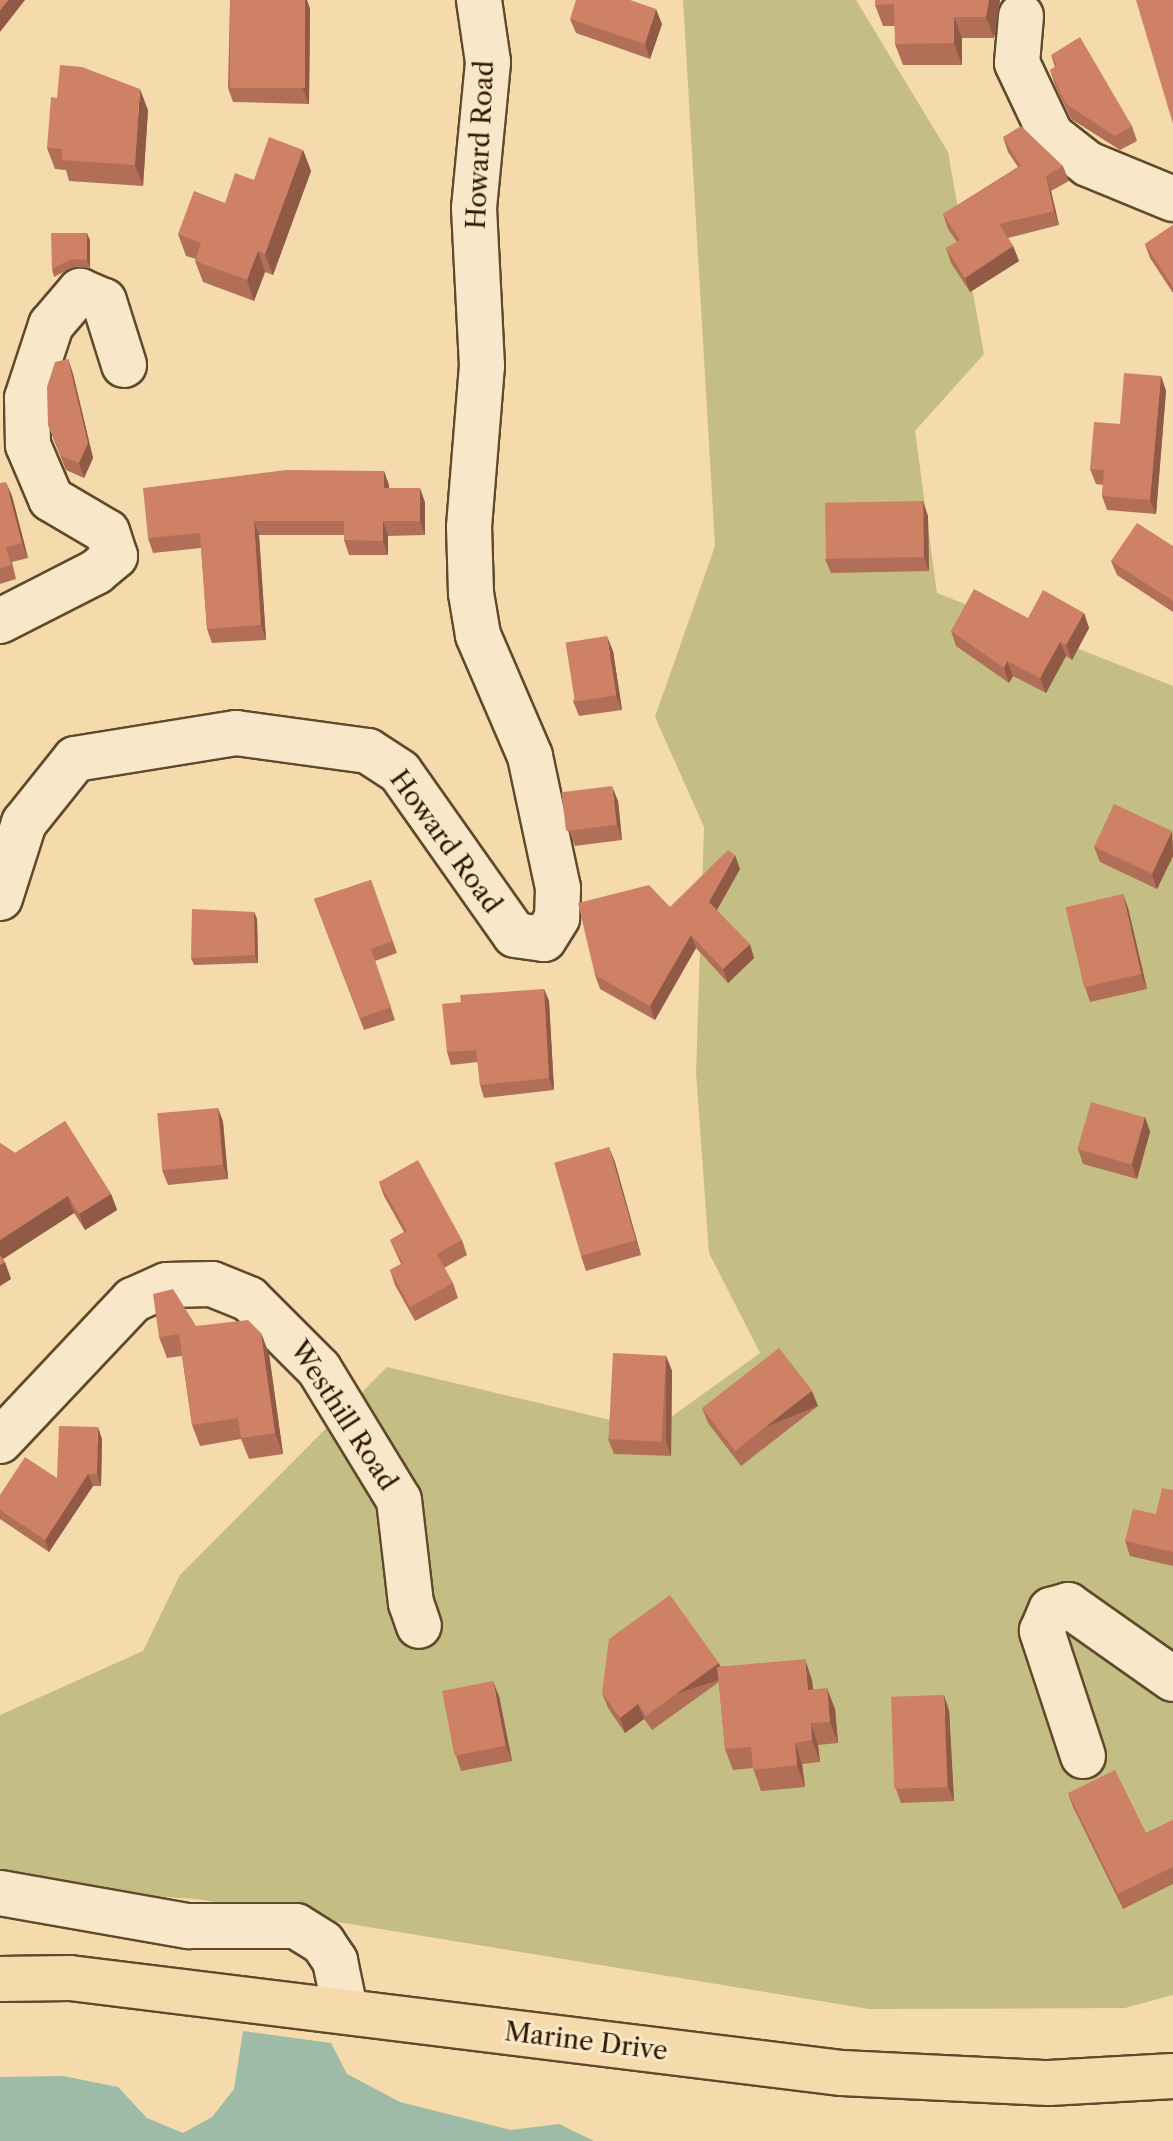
<!DOCTYPE html>
<html>
<head>
<meta charset="utf-8">
<style>
	body { margin:0 }
	#map { position:relative; width:1173px; height:2141px; overflow:hidden; background:#f5dbac; font-family:"Libre Caslon Text",serif }
	div>[style] { position:absolute }
	.green>* { inset:0; background:#c4be84 }
	.water>* { inset:0; background:#9dbba7 }
	.roads { filter:drop-shadow(2px 0 #614a2b) drop-shadow(-2px 0 #614a2b) drop-shadow(0 2px #614a2b) drop-shadow(0 -2px #614a2b) }
	.minor>* { height:44px; margin:-22px; padding:0 22px; transform-origin:22px; border-radius:22px; background:#f8e8c9 }
	.major>* { height:44px; margin:-22px; padding:0 22px; transform-origin:22px; border-radius:22px; background:#f5dbac }
	.wall>* { inset:0; background:#b16f57 }
	.shaded-wall>* { inset:0; background:#905a47; transform-origin:0 0 }
	.building>* { inset:0; background:#ce8165; transform-origin:0 0 }
	span { translate:-50% -50%; white-space:nowrap; text-align:center; line-height:1.15; -webkit-text-stroke:6px #f8e8c9; paint-order:stroke }
	.street-label { font-size:26px; color:#301900 }
</style>
</head>
<body>
<div id="map">
	<div class="green">
		<div style="clip-path:polygon(683px 0,856px 0,948px 152px,984px 354px,915px 431px,937px 593px,1173px 686px,1173px 1995px,1125px 2008px,869px 2009px,197px 1899px,0 1887px,0 1715px,143px 1651px,180px 1575px,387px 1367px,653px 1430px,760px 1353px,709px 1253px,696px 1073px,704px 827px,655px 717px,715px 546px)"></div>
	</div>
	<div class="water">
		<div style="clip-path:polygon(243px 2031px,331px 2043px,347px 2074px,400px 2102px,511px 2130px,559px 2124px,594px 2141px,0 2141px,0 2077px,63px 2076px,118px 2087px,147px 2118px,183px 2133px,212px 2117px,234px 2089px)"></div>
	</div>
	<div class="roads">
		<div class="minor">
			<div style="left:1021px;top:16px;width:47px;rotate:94.9deg"></div>
			<div style="left:1017px;top:63px;width:80px;rotate:64.7deg"></div>
			<div style="left:1051px;top:135px;width:47px;rotate:38.1deg"></div>
			<div style="left:1088px;top:164px;width:92px;rotate:22.4deg"></div>
			<div style="left:0;top:621px;width:108px;rotate:-27deg"></div>
			<div style="left:96px;top:572px;width:25px;rotate:-40deg"></div>
			<div style="left:115px;top:556px;width:25px;rotate:-108deg"></div>
			<div style="left:107px;top:532px;width:65px;rotate:-149.5deg"></div>
			<div style="left:51px;top:499px;width:59px;rotate:-113.1deg"></div>
			<div style="left:28px;top:445px;width:47px;rotate:-91.2deg"></div>
			<div style="left:27px;top:398px;width:77px;rotate:-71.8deg"></div>
			<div style="left:51px;top:325px;width:45px;rotate:-49.5deg"></div>
			<div style="left:80px;top:291px;width:26px;rotate:23deg"></div>
			<div style="left:104px;top:301px;width:67px;rotate:72.6deg"></div>
			<div style="left:0;top:898px;width:79px;rotate:-72.3deg"></div>
			<div style="left:24px;top:823px;width:82px;rotate:-51.4deg"></div>
			<div style="left:75px;top:759px;width:163px;rotate:-9.2deg"></div>
			<div style="left:236px;top:733px;width:133px;rotate:7.8deg"></div>
			<div style="left:368px;top:751px;width:38px;rotate:33deg"></div>
			<div style="left:400px;top:772px;width:199px;rotate:54.8deg"></div>
			<div style="left:515px;top:935px;width:29px;rotate:8deg"></div>
			<div style="left:544px;top:939px;width:25px;rotate:-58deg"></div>
			<div style="left:557px;top:918px;width:30px;rotate:-88deg"></div>
			<div style="left:558px;top:888px;width:135px;rotate:-102deg"></div>
			<div style="left:530px;top:756px;width:132px;rotate:-113.3deg"></div>
			<div style="left:478px;top:635px;width:43px;rotate:-99.5deg"></div>
			<div style="left:471px;top:593px;width:66px;rotate:-91.7deg"></div>
			<div style="left:469px;top:527px;width:162px;rotate:-85.4deg"></div>
			<div style="left:482px;top:366px;width:158px;rotate:-92.9deg"></div>
			<div style="left:474px;top:208px;width:147px;rotate:-84.5deg"></div>
			<div style="left:488px;top:62px;width:63px;rotate:-98.3deg"></div>
			<div style="left:0;top:1441px;width:194px;rotate:-46.7deg"></div>
			<div style="left:133px;top:1300px;width:37px;rotate:-24deg"></div>
			<div style="left:167px;top:1285px;width:45px;rotate:-1.3deg"></div>
			<div style="left:212px;top:1284px;width:40px;rotate:22deg"></div>
			<div style="left:249px;top:1299px;width:99px;rotate:45deg"></div>
			<div style="left:319px;top:1369px;width:153px;rotate:58.6deg"></div>
			<div style="left:399px;top:1500px;width:104px;rotate:83.4deg"></div>
			<div style="left:411px;top:1603px;width:24px;rotate:71deg"></div>
			<div style="left:1083px;top:1756px;width:132px;rotate:-108.2deg"></div>
			<div style="left:1042px;top:1631px;width:23px;rotate:-67deg"></div>
			<div style="left:1051px;top:1610px;width:18px;rotate:-16deg"></div>
			<div style="left:1068px;top:1605px;width:128px;rotate:35.2deg"></div>
			<div style="left:0;top:1893px;width:191px;rotate:10deg"></div>
			<div style="left:188px;top:1926px;width:108px"></div>
			<div style="left:296px;top:1926px;width:32px;rotate:32deg"></div>
			<div style="left:323px;top:1943px;width:22px;rotate:56deg"></div>
			<div style="left:335px;top:1961px;width:49px;rotate:78.2deg"></div>
		</div>
		<div class="major">
			<div style="left:0;top:1979px;width:70px;rotate:-0.8deg"></div>
			<div style="left:70px;top:1978px;width:778px;rotate:7.02deg"></div>
			<div style="left:842px;top:2073px;width:207px;rotate:2.8deg"></div>
			<div style="left:1049px;top:2083px;width:124px;rotate:-3.2deg"></div>
		</div>
	</div>
	<div class="wall">
		<div style="clip-path:polygon(230px 0,307px 0,310px 9px,309px 104px,233px 102px,228px 88px)"></div>
		<div style="clip-path:polygon(875px 0,1000px 0,994px 38px,962px 38px,962px 65px,903px 65px,895px 44px,895px 26px,883px 26px,875px 5px)"></div>
		<div style="clip-path:polygon(570px 19px,662px 24px,650px 59px,576px 33px)"></div>
		<div style="clip-path:polygon(1051px 55px,1132px 126px,1137px 141px,1120px 150px,1071px 119px,1055px 85px,1050px 70px,1055px 67px)"></div>
		<div style="clip-path:polygon(148px 110px,143px 186px,69px 181px,66px 170px,55px 169px,47px 148px)"></div>
		<div style="clip-path:polygon(1003px 137px,1063px 166px,1069px 181px,1051px 191px,1059px 225px,1008px 238px,1013px 246px,1019px 261px,970px 292px,951px 263px,946px 248px,957px 242px,948px 229px,943px 214px,1018px 167px,1008px 152px)"></div>
		<div style="clip-path:polygon(303px 150px,311px 171px,273px 275px,265px 272px,254px 301px,203px 282px,195px 261px,196px 259px,186px 256px,178px 234px,225px 203px,254px 180px)"></div>
		<div style="clip-path:polygon(1173px 225px,1173px 293px,1150px 258px,1145px 244px)"></div>
		<div style="clip-path:polygon(90px 240px,90px 268px,73px 267px,54px 277px,52px 269px)"></div>
		<div style="clip-path:polygon(68px 359px,73px 374px,93px 458px,84px 478px,66px 470px,48px 425px)"></div>
		<div style="clip-path:polygon(1161px 376px,1166px 391px,1156px 514px,1107px 510px,1102px 496px,1103px 485px,1096px 484px,1090px 469px,1120px 424px)"></div>
		<div style="clip-path:polygon(384px 471px,389px 488px,425px 502px,425px 535px,388px 536px,388px 555px,349px 555px,344px 540px,344px 535px,259px 535px,266px 640px,212px 643px,207px 629px,201px 548px,153px 553px,148px 538px)"></div>
		<div style="clip-path:polygon(0 483px,12px 496px,28px 558px,12px 562px,16px 579px,0 584px)"></div>
		<div style="clip-path:polygon(928px 516px,929px 571px,831px 573px,825px 559px)"></div>
		<div style="clip-path:polygon(1173px 546px,1173px 612px,1117px 575px,1111px 561px)"></div>
		<div style="clip-path:polygon(1084px 613px,1089px 628px,1072px 660px,1066px 656px,1046px 693px,1013px 676px,1009px 683px,956px 646px,951px 631px,1028px 618px)"></div>
		<div style="clip-path:polygon(613px 651px,622px 710px,579px 716px,573px 701px)"></div>
		<div style="clip-path:polygon(618px 801px,622px 840px,575px 846px,569px 831px)"></div>
		<div style="clip-path:polygon(1172px 831px,1173px 856px,1157px 889px,1100px 862px,1094px 847px)"></div>
		<div style="clip-path:polygon(740px 869px,717px 910px,754px 958px,728px 983px,696px 948px,655px 1020px,600px 989px,595px 975px,670px 907px)"></div>
		<div style="clip-path:polygon(371px 880px,397px 953px,375px 961px,395px 1020px,364px 1030px,314px 899px)"></div>
		<div style="clip-path:polygon(1123px 894px,1128px 908px,1147px 989px,1090px 1002px,1085px 987px)"></div>
		<div style="clip-path:polygon(254px 912px,257px 919px,258px 963px,194px 965px,191px 958px)"></div>
		<div style="clip-path:polygon(544px 989px,549px 1001px,554px 1090px,484px 1098px,480px 1085px,478px 1062px,451px 1065px,447px 1052px,461px 1002px)"></div>
		<div style="clip-path:polygon(218px 1108px,223px 1122px,228px 1179px,168px 1185px,162px 1170px)"></div>
		<div style="clip-path:polygon(1145px 1117px,1150px 1132px,1137px 1179px,1083px 1164px,1078px 1149px)"></div>
		<div style="clip-path:polygon(65px 1121px,111px 1194px,117px 1210px,85px 1230px,74px 1213px,3px 1259px,11px 1279px,0 1286px,0 1143px,15px 1153px)"></div>
		<div style="clip-path:polygon(609px 1147px,641px 1255px,586px 1271px,581px 1256px)"></div>
		<div style="clip-path:polygon(379px 1182px,462px 1240px,467px 1255px,444px 1268px,453px 1283px,458px 1298px,415px 1321px,395px 1285px,390px 1270px,401px 1264px,390px 1240px,404px 1232px,384px 1196px)"></div>
		<div style="clip-path:polygon(196px 1326px,261px 1333px,269px 1354px,283px 1454px,249px 1459px,241px 1439px,200px 1446px,192px 1425px,182px 1356px,167px 1358px,159px 1337px)"></div>
		<div style="clip-path:polygon(666px 1356px,672px 1371px,671px 1456px,614px 1454px,608px 1439px)"></div>
		<div style="clip-path:polygon(818px 1406px,741px 1466px,708px 1423px,702px 1408px)"></div>
		<div style="clip-path:polygon(102px 1439px,101px 1486px,93px 1486px,49px 1552px,0 1519px,0 1495px,57px 1478px)"></div>
		<div style="clip-path:polygon(1173px 1490px,1173px 1566px,1130px 1556px,1125px 1541px,1156px 1514px)"></div>
		<div style="clip-path:polygon(720px 1666px,812px 1680px,813px 1689px,835px 1709px,838px 1743px,818px 1745px,820px 1762px,802px 1764px,805px 1787px,761px 1791px,753px 1768px,733px 1770px,725px 1749px,719px 1682px,652px 1730px,644px 1719px,625px 1733px,608px 1708px,602px 1693px)"></div>
		<div style="clip-path:polygon(499px 1696px,512px 1761px,461px 1771px,456px 1756px)"></div>
		<div style="clip-path:polygon(949px 1710px,954px 1801px,901px 1803px,896px 1789px)"></div>
		<div style="clip-path:polygon(1068px 1793px,1146px 1833px,1173px 1820px,1173px 1884px,1123px 1909px,1073px 1807px)"></div>
	</div>
	<div class="shaded-wall">
		<div style="clip-path:polygon(8px 0,25px 0,0 32px,0 10px)"></div>
		<div style="clip-path:polygon(305px 0,307px 0,310px 9px,309px 104px,303px 89px)"></div>
		<div style="clip-path:polygon(989px 0,1000px 0,994px 38px,986px 17px)"></div>
		<div style="clip-path:polygon(656px 9px,662px 24px,650px 59px,645px 44px)"></div>
		<div style="clip-path:polygon(954px 17px,962px 38px,962px 65px,954px 43px)"></div>
		<div style="clip-path:polygon(140px 89px,148px 110px,143px 186px,135px 165px)"></div>
		<div style="clip-path:polygon(303px 150px,311px 171px,273px 275px,265px 254px)"></div>
		<div style="clip-path:polygon(1046px 176px,1051px 191px,1059px 225px,1054px 211px)"></div>
		<div style="clip-path:polygon(87px 233px,90px 240px,90px 268px,87px 260px)"></div>
		<div style="clip-path:polygon(1013px 246px,1019px 261px,970px 292px,965px 278px)"></div>
		<div style="clip-path:polygon(258px 251px,265px 272px,254px 301px,247px 280px)"></div>
		<div style="clip-path:polygon(68px 359px,73px 374px,93px 458px,84px 478px,79px 463px)"></div>
		<div style="clip-path:polygon(1161px 376px,1166px 391px,1156px 514px,1150px 500px)"></div>
		<div style="clip-path:polygon(384px 471px,389px 485px,389px 503px,384px 488px)"></div>
		<div style="clip-path:polygon(6px 482px,12px 496px,28px 558px,22px 543px)"></div>
		<div style="clip-path:polygon(420px 488px,425px 502px,425px 535px,420px 521px)"></div>
		<div style="clip-path:polygon(923px 501px,928px 516px,929px 571px,924px 557px)"></div>
		<div style="clip-path:polygon(254px 521px,259px 535px,266px 640px,261px 625px)"></div>
		<div style="clip-path:polygon(383px 521px,388px 536px,388px 555px,383px 541px)"></div>
		<div style="clip-path:polygon(1084px 613px,1089px 628px,1072px 660px,1066px 645px)"></div>
		<div style="clip-path:polygon(607px 636px,613px 651px,622px 710px,616px 695px)"></div>
		<div style="clip-path:polygon(1060px 642px,1066px 656px,1046px 693px,1040px 678px)"></div>
		<div style="clip-path:polygon(1007px 661px,1013px 676px,1009px 683px,1004px 668px)"></div>
		<div style="clip-path:polygon(612px 786px,618px 801px,622px 840px,617px 825px)"></div>
		<div style="clip-path:polygon(1172px 831px,1173px 856px,1157px 889px,1152px 874px)"></div>
		<div style="clip-path:polygon(735px 855px,740px 869px,714px 915px,709px 902px)"></div>
		<div style="clip-path:polygon(1123px 894px,1128px 908px,1147px 989px,1141px 974px)"></div>
		<div style="clip-path:polygon(254px 912px,257px 919px,258px 963px,255px 955px)"></div>
		<div style="clip-path:polygon(691px 935px,696px 948px,655px 1020px,650px 1006px)"></div>
		<div style="clip-path:polygon(750px 944px,754px 958px,728px 983px,723px 969px)"></div>
		<div style="clip-path:polygon(544px 989px,549px 1001px,554px 1090px,549px 1078px)"></div>
		<div style="clip-path:polygon(218px 1108px,223px 1122px,228px 1179px,223px 1165px)"></div>
		<div style="clip-path:polygon(1145px 1117px,1150px 1132px,1137px 1179px,1132px 1165px)"></div>
		<div style="clip-path:polygon(609px 1147px,615px 1162px,641px 1255px,636px 1240px)"></div>
		<div style="clip-path:polygon(111px 1194px,117px 1210px,85px 1230px,79px 1214px)"></div>
		<div style="clip-path:polygon(68px 1196px,74px 1213px,0 1261px,0 1240px)"></div>
		<div style="clip-path:polygon(5px 1262px,11px 1279px,0 1286px,0 1265px)"></div>
		<div style="clip-path:polygon(261px 1333px,269px 1354px,283px 1454px,275px 1433px)"></div>
		<div style="clip-path:polygon(666px 1356px,672px 1371px,671px 1456px,666px 1442px)"></div>
		<div style="left:812px;top:1391px;width:16px;height:98px;rotate:68deg"></div>
		<div style="clip-path:polygon(98px 1427px,102px 1439px,101px 1486px,97px 1474px)"></div>
		<div style="clip-path:polygon(88px 1474px,93px 1486px,49px 1552px,45px 1540px)"></div>
		<div style="clip-path:polygon(805px 1659px,812px 1680px,815px 1711px,808px 1690px)"></div>
		<div style="left:719px;top:1663px;width:16px;height:90px;rotate:72deg"></div>
		<div style="clip-path:polygon(493px 1681px,499px 1696px,512px 1761px,506px 1746px)"></div>
		<div style="clip-path:polygon(827px 1688px,835px 1709px,838px 1743px,830px 1722px)"></div>
		<div style="clip-path:polygon(944px 1695px,949px 1710px,954px 1801px,948px 1787px)"></div>
		<div style="clip-path:polygon(638px 1704px,644px 1719px,625px 1733px,620px 1718px)"></div>
		<div style="clip-path:polygon(811px 1723px,818px 1745px,820px 1762px,812px 1740px)"></div>
		<div style="clip-path:polygon(795px 1743px,802px 1764px,805px 1787px,797px 1765px)"></div>
	</div>
	<div class="building">
		<div style="clip-path:polygon(0 0,8px 0,0 10px)"></div>
		<div style="left:230px;top:0;width:75px;height:88px"></div>
		<div style="clip-path:polygon(576px 0,630px 0,656px 9px,645px 44px,570px 19px)"></div>
		<div style="clip-path:polygon(875px 0,989px 0,986px 17px,954px 17px,954px 43px,895px 44px,894px 4px,875px 5px)"></div>
		<div style="clip-path:polygon(1136px 0,1173px 0,1173px 124px)"></div>
		<div style="clip-path:polygon(1080px 37px,1132px 126px,1115px 136px,1066px 104px,1050px 70px,1057px 66px,1051px 55px)"></div>
		<div style="clip-path:polygon(60px 65px,82px 67px,140px 89px,135px 165px,62px 160px,62px 149px,47px 148px,51px 97px,57px 98px)"></div>
		<div style="clip-path:polygon(1021px 126px,1063px 166px,1046px 176px,1054px 211px,999px 224px,1013px 246px,965px 278px,946px 248px,960px 240px,943px 214px,1021px 166px,1003px 137px)"></div>
		<div style="clip-path:polygon(269px 137px,303px 150px,265px 254px,258px 251px,247px 280px,195px 261px,201px 243px,178px 234px,194px 191px,225px 203px,235px 173px,254px 180px)"></div>
		<div style="clip-path:polygon(1173px 225px,1173px 287px,1145px 244px)"></div>
		<div style="clip-path:polygon(51px 233px,87px 233px,87px 260px,71px 259px,52px 269px)"></div>
		<div style="clip-path:polygon(68px 359px,88px 443px,79px 463px,61px 456px,48px 425px,47px 387px,55px 362px)"></div>
		<div style="clip-path:polygon(1124px 373px,1161px 376px,1150px 500px,1102px 496px,1104px 470px,1090px 469px,1094px 422px,1120px 424px)"></div>
		<div style="clip-path:polygon(286px 470px,384px 471px,384px 488px,420px 488px,420px 521px,383px 521px,383px 541px,344px 540px,344px 521px,254px 521px,261px 625px,207px 629px,200px 533px,148px 538px,143px 488px)"></div>
		<div style="clip-path:polygon(6px 482px,22px 543px,6px 547px,11px 565px,0 568px,0 483px)"></div>
		<div style="left:923px;top:501px;width:56px;height:98px;rotate:89deg"></div>
		<div style="clip-path:polygon(1137px 523px,1173px 546px,1173px 601px,1111px 561px)"></div>
		<div style="clip-path:polygon(974px 589px,1028px 618px,1043px 590px,1084px 613px,1066px 645px,1060px 642px,1040px 678px,1007px 661px,1004px 668px,951px 631px)"></div>
		<div style="left:607px;top:636px;width:60px;height:42px;rotate:81deg"></div>
		<div style="left:612px;top:786px;width:39px;height:51px;rotate:83deg"></div>
		<div style="left:1114px;top:804px;width:64px;height:47px;rotate:25deg"></div>
		<div style="clip-path:polygon(728px 850px,735px 855px,709px 902px,750px 944px,723px 969px,691px 935px,650px 1006px,595px 975px,578px 903px,649px 885px,670px 907px)"></div>
		<div style="clip-path:polygon(371px 880px,392px 941px,371px 949px,391px 1007px,360px 1018px,314px 899px)"></div>
		<div style="left:1123px;top:894px;width:82px;height:59px;rotate:77deg"></div>
		<div style="clip-path:polygon(192px 909px,254px 912px,255px 955px,191px 958px)"></div>
		<div style="clip-path:polygon(544px 989px,549px 1078px,480px 1085px,476px 1050px,447px 1052px,442px 1004px,461px 1002px,460px 995px)"></div>
		<div style="left:1091px;top:1102px;width:56px;height:49px;rotate:16deg"></div>
		<div style="left:218px;top:1108px;width:57px;height:61px;rotate:85deg"></div>
		<div style="clip-path:polygon(65px 1121px,111px 1194px,79px 1214px,68px 1196px,0 1240px,0 1143px,15px 1153px)"></div>
		<div style="left:609px;top:1147px;width:97px;height:57px;rotate:74deg"></div>
		<div style="clip-path:polygon(418px 1160px,462px 1240px,437px 1254px,453px 1283px,410px 1307px,390px 1270px,403px 1263px,390px 1240px,407px 1231px,379px 1182px)"></div>
		<div style="clip-path:polygon(0 1255px,5px 1262px,0 1265px)"></div>
		<div style="clip-path:polygon(173px 1289px,196px 1326px,248px 1320px,261px 1333px,275px 1433px,241px 1438px,238px 1418px,192px 1425px,179px 1334px,159px 1337px,153px 1294px)"></div>
		<div style="left:779px;top:1348px;width:54px;height:98px;rotate:52deg"></div>
		<div style="left:613px;top:1353px;width:53px;height:86px;rotate:3deg"></div>
		<div style="clip-path:polygon(59px 1426px,98px 1427px,97px 1474px,88px 1474px,45px 1540px,0 1510px,0 1495px,25px 1457px,57px 1478px)"></div>
		<div style="clip-path:polygon(1162px 1488px,1173px 1490px,1173px 1552px,1125px 1541px,1133px 1509px,1156px 1514px)"></div>
		<div style="clip-path:polygon(670px 1595px,719px 1663px,646px 1716px,638px 1704px,620px 1718px,602px 1693px,609px 1639px)"></div>
		<div style="clip-path:polygon(805px 1659px,808px 1690px,827px 1688px,830px 1722px,811px 1723px,812px 1740px,795px 1743px,797px 1765px,753px 1770px,751px 1747px,725px 1749px,717px 1667px)"></div>
		<div style="left:493px;top:1681px;width:66px;height:52px;rotate:79deg"></div>
		<div style="left:944px;top:1695px;width:92px;height:53px;rotate:88deg"></div>
		<div style="clip-path:polygon(1115px 1770px,1146px 1833px,1173px 1820px,1173px 1867px,1118px 1894px,1068px 1793px)"></div>
	</div>
	<div class="street-label">
		<span style="left:481px;top:145px;rotate:-87deg">Howard Road</span>
		<span style="left:445px;top:842px;rotate:54deg">Howard Road</span>
		<span style="left:343px;top:1416px;rotate:57deg">Westhill Road</span>
		<span style="left:586px;top:2042px;rotate:7deg">Marine Drive</span>
	</div>
</div>
</body>
</html>
